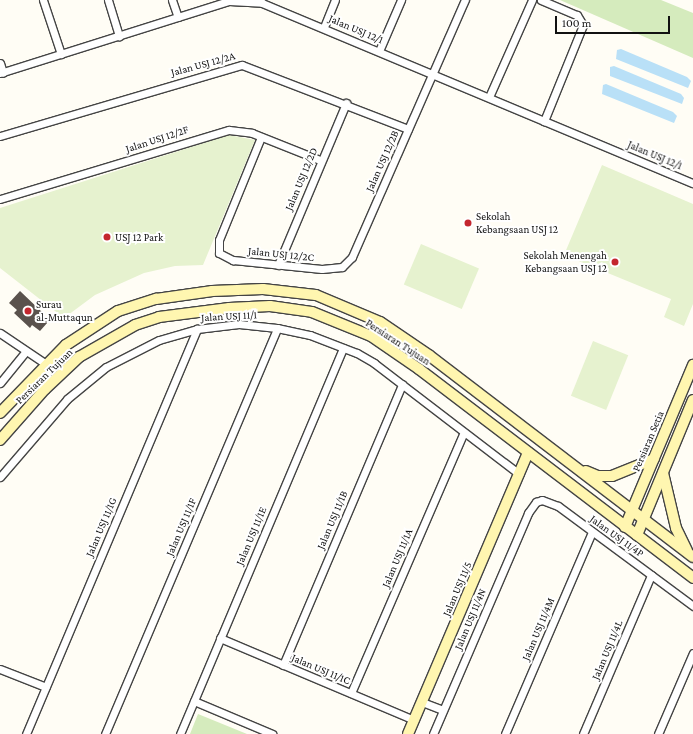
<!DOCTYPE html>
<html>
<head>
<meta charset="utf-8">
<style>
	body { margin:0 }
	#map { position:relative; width:693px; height:734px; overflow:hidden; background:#fffdf5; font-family:"Crimson Pro",serif }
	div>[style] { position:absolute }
	.green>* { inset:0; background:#d5ebbd }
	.pitch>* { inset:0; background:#e6f2cf; transform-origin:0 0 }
	.water>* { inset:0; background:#b9e0f7 }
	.building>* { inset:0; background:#5a524d }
	.roads { filter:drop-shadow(1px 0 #444) drop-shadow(-1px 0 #444) drop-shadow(0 1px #444) drop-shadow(0 -1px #444) }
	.street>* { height:7px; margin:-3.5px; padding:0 3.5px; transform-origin:3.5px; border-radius:3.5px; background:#fff }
	.secondary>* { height:10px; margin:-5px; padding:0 5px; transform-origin:5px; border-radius:5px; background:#fff6b0 }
	.dots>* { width:11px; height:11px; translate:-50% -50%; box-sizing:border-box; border:2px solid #fff; border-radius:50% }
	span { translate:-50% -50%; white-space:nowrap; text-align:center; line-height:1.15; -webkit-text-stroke:4px #fff; paint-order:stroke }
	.street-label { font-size:11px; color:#111 }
	.poi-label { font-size:11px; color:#111 }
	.left { translate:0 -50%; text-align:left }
	.right { translate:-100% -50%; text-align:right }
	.scale { position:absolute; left:555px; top:16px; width:115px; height:18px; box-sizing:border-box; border:2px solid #111; border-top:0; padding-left:5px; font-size:12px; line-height:14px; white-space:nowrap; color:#111; -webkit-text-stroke:3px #fff; paint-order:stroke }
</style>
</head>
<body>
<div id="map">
	<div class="green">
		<div style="clip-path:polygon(560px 0,661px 0,693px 13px,693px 58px)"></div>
		<div style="clip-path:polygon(198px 714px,247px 734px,190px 734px)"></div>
	</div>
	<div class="pitch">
		<div style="clip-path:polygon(229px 135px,255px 140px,203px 265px,175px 266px,144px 273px,95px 295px,64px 318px,0 268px,0 208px)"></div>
		<div style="clip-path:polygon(602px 165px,693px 204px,693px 304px,684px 326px,664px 317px,671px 299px,564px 255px)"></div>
		<div style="left:421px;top:244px;width:63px;height:44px;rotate:23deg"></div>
		<div style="left:593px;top:341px;width:38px;height:59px;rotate:22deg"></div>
	</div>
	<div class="water">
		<div style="clip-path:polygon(621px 49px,687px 77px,691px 81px,688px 88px,616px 59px,617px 50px)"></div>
		<div style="clip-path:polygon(614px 66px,681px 94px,684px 98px,682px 104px,610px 76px,610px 67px)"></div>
		<div style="clip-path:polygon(606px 84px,673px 112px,677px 116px,674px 123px,602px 94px,603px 85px)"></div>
	</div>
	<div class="building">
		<div style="clip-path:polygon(20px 291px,43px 313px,41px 315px,48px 322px,40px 331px,32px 325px,30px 328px,14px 313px,17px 310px,9px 303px)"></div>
	</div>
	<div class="roads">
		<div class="street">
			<div style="left:43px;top:0;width:57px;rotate:71.6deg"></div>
			<div style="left:108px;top:0;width:38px;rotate:73deg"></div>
			<div style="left:172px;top:0;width:18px;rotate:71deg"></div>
			<div style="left:541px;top:0;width:39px;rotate:23deg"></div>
			<div style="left:577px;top:15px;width:12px;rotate:59deg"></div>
			<div style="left:583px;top:25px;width:104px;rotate:112.1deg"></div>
			<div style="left:324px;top:27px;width:29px;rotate:-68deg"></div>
			<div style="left:379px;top:51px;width:56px;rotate:-66.7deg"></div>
			<div style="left:0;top:63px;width:10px;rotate:73deg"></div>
			<div style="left:0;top:73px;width:240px;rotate:-17.5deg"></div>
			<div style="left:229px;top:1px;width:33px;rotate:3deg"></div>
			<div style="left:262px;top:3px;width:467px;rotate:22.7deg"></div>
			<div style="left:489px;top:97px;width:106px;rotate:-66.1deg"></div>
			<div style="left:0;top:136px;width:252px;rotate:-16.4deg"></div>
			<div style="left:242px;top:65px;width:178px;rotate:21.1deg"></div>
			<div style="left:261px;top:137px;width:111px;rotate:112.2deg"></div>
			<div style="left:219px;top:240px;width:13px;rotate:90deg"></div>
			<div style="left:219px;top:253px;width:16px;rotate:27deg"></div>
			<div style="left:233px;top:260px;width:89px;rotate:5.8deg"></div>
			<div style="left:322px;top:269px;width:20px;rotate:-6deg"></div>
			<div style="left:342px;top:267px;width:14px;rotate:-45deg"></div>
			<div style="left:352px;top:257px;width:281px;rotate:-66.3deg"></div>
			<div style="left:0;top:199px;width:239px;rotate:-16.8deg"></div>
			<div style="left:229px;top:130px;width:23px;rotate:7deg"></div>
			<div style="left:252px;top:133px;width:73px;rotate:21.7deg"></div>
			<div style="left:278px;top:265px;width:176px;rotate:-67.2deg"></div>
			<div style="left:0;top:333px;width:55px;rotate:34deg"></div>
			<div style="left:0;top:383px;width:41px;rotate:-50.9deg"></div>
			<div style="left:0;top:477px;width:103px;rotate:-49.3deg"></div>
			<div style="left:67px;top:399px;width:50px;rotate:-39.4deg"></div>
			<div style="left:106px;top:367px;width:59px;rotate:-27deg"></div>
			<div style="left:159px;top:340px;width:40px;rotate:-16deg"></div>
			<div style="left:197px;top:329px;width:42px;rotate:-6.8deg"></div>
			<div style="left:239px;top:324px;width:38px;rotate:6deg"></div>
			<div style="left:277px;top:328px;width:34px;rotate:12deg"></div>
			<div style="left:310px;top:335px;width:50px;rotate:21deg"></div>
			<div style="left:357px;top:353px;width:20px;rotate:30deg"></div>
			<div style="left:374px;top:363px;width:183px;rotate:37.4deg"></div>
			<div style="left:220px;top:638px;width:211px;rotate:22.9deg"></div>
			<div style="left:283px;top:665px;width:305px;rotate:-67deg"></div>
			<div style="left:0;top:669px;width:49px;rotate:21.4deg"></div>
			<div style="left:351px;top:693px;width:284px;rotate:-66.6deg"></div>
			<div style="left:194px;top:701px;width:85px;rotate:22.9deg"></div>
			<div style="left:422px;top:702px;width:22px;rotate:21deg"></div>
			<div style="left:26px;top:734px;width:440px;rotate:-67.1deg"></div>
			<div style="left:105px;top:734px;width:441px;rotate:-67deg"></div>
			<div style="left:180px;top:734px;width:419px;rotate:-67.1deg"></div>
			<div style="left:433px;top:734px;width:241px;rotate:-66.7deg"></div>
			<div style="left:528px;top:513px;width:14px;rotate:-54deg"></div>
			<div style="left:536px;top:502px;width:6px;rotate:-18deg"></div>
			<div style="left:542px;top:500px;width:17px;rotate:21deg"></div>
			<div style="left:558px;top:506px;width:168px;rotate:36.5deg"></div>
			<div style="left:505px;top:734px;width:220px;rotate:-66.7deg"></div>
			<div style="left:583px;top:734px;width:173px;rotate:-66.8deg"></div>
			<div style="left:658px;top:734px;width:88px;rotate:-66.6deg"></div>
		</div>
		<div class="secondary">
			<div style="left:0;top:413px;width:95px;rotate:-45.9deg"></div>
			<div style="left:66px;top:345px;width:62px;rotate:-33.2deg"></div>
			<div style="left:118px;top:311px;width:40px;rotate:-18deg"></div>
			<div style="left:156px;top:299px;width:57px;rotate:-8.1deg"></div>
			<div style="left:212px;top:291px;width:51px;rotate:-2.2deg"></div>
			<div style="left:263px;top:289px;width:53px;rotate:6.5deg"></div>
			<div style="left:316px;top:295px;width:69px;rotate:22.9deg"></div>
			<div style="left:380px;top:322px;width:60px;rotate:34.2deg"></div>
			<div style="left:430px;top:356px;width:331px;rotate:37.4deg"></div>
			<div style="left:0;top:440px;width:68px;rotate:-48.6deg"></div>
			<div style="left:45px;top:389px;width:47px;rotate:-43.3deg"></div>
			<div style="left:79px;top:357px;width:64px;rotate:-29.7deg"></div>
			<div style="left:135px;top:325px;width:25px;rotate:-18deg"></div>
			<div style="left:159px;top:317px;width:71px;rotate:-7.3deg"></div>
			<div style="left:229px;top:308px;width:41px;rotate:-2.8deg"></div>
			<div style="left:270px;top:306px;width:42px;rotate:8.1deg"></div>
			<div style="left:312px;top:312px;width:64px;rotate:22.1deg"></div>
			<div style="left:371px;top:336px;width:58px;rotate:34.5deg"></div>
			<div style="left:419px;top:369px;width:345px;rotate:37.3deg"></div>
			<div style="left:586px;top:471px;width:13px;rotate:23deg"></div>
			<div style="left:598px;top:476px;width:14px"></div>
			<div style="left:612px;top:476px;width:45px;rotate:-22deg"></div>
			<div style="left:663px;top:473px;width:57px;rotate:76.7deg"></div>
			<div style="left:676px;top:528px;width:25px;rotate:64deg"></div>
			<div style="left:625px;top:527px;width:176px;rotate:-67.2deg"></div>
			<div style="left:637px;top:535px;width:146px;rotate:-67.5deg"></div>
			<div style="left:408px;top:734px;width:306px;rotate:-66.9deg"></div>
		</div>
	</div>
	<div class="dots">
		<div style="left:468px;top:223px;background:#c4262e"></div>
		<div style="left:107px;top:237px;background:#c4262e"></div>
		<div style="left:615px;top:262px;background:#c4262e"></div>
		<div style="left:28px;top:311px;background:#c4262e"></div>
	</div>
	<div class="street-label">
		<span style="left:356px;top:29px;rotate:23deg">Jalan USJ 12/1</span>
		<span style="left:203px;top:64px;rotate:-15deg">Jalan USJ 12/2A</span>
		<span style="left:157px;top:139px;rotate:-18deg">Jalan USJ 12/2F</span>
		<span style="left:655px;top:155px;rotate:23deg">Jalan USJ 12/1</span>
		<span style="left:382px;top:161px;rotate:-66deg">Jalan USJ 12/2B</span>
		<span style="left:301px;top:179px;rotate:-67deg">Jalan USJ 12/2D</span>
		<span style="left:281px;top:254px;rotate:6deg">Jalan USJ 12/2C</span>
		<span style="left:229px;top:316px;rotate:-3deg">Jalan USJ 11/1</span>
		<span style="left:398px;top:342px;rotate:33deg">Persiaran Tujuan</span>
		<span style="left:44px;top:376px;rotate:-44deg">Persiaran Tujuan</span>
		<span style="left:648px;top:441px;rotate:-67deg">Persiaran Setia</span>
		<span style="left:332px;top:520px;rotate:-67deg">Jalan USJ 11/1B</span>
		<span style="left:101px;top:527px;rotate:-67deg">Jalan USJ 11/1G</span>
		<span style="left:181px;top:527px;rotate:-67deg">Jalan USJ 11/1F</span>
		<span style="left:251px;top:536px;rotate:-67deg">Jalan USJ 11/1E</span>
		<span style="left:617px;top:536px;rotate:36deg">Jalan USJ 11/4P</span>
		<span style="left:397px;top:558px;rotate:-67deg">Jalan USJ 11/1A</span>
		<span style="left:457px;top:589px;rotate:-67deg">Jalan USJ 11/5</span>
		<span style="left:470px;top:619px;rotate:-67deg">Jalan USJ 11/4N</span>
		<span style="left:538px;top:629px;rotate:-67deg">Jalan USJ 11/4M</span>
		<span style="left:607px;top:650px;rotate:-67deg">Jalan USJ 11/4L</span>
		<span style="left:321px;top:669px;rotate:23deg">Jalan USJ 11/1C</span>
	</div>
	<div class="poi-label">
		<span class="left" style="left:476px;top:223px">Sekolah<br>Kebangsaan USJ 12</span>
		<span class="left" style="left:115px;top:237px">USJ 12 Park</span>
		<span class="right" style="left:607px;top:262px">Sekolah Menengah<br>Kebangsaan USJ 12</span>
		<span class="left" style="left:36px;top:311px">Surau<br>al-Muttaqun</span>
	</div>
	<div class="scale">100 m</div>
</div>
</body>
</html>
